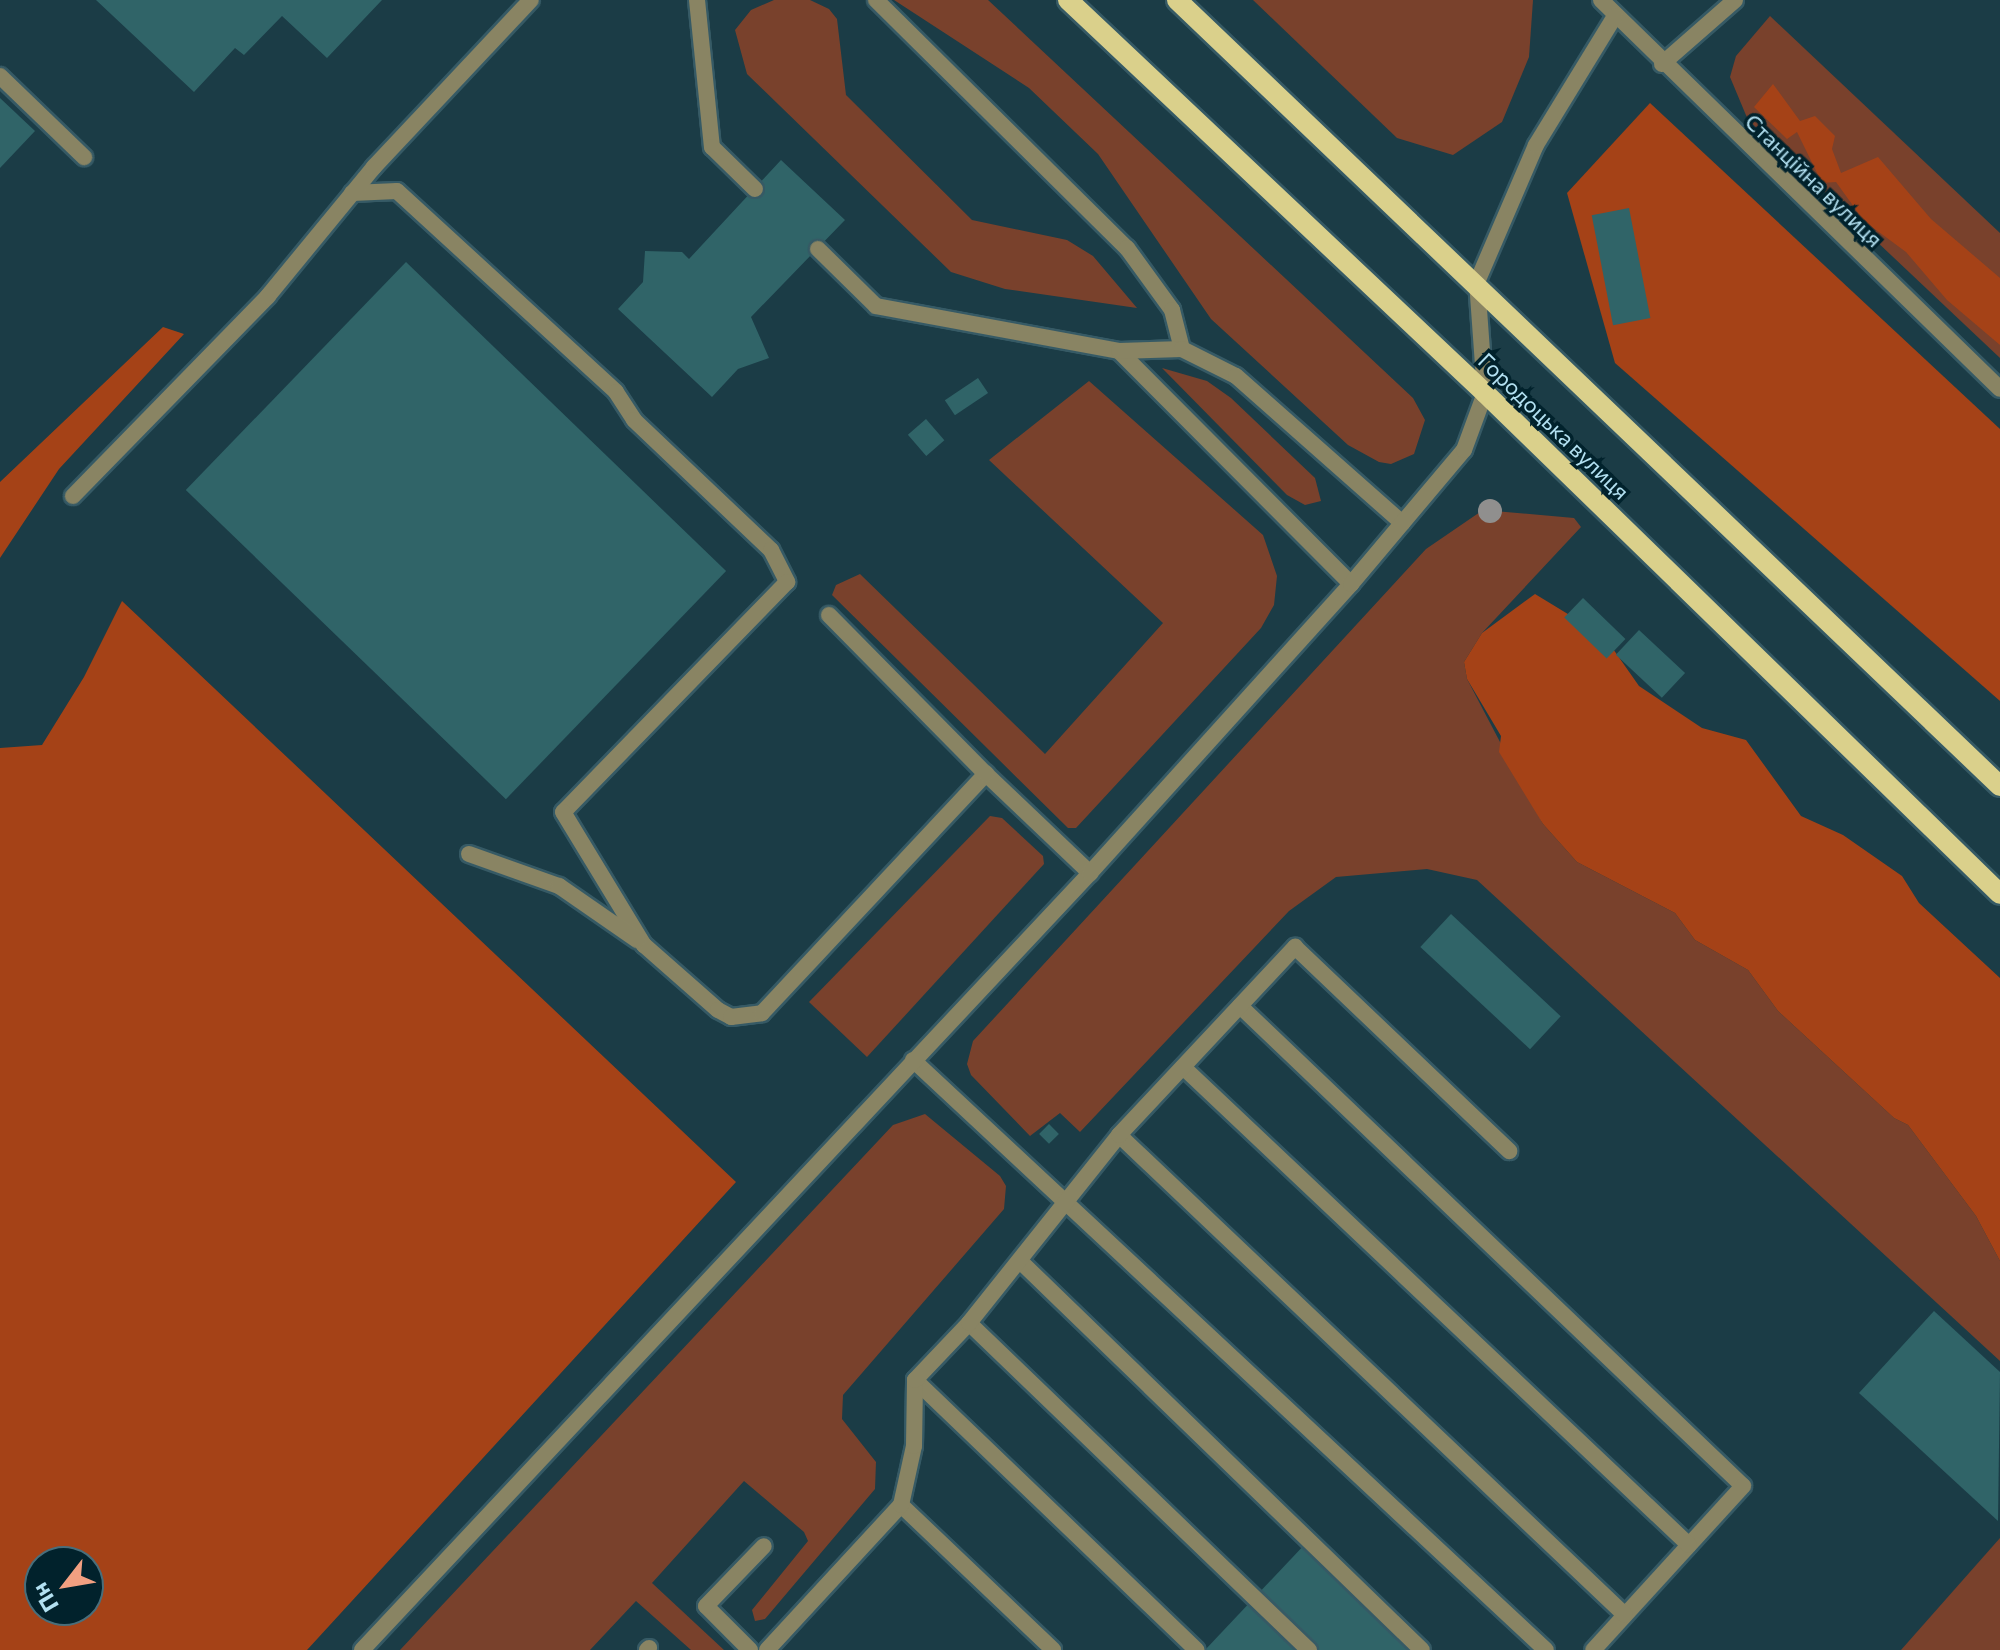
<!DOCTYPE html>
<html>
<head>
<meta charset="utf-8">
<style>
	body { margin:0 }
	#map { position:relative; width:2000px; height:1650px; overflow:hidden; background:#1b3c46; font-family:Commissioner,sans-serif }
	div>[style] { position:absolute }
	.green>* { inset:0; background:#79412c }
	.forest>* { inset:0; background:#a54217 }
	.building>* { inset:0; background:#306468; transform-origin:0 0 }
	.roads { filter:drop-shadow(2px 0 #365a65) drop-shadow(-2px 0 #365a65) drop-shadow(0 2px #365a65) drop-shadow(0 -2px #365a65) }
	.lane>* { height:16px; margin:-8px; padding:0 8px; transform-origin:8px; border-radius:8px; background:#898463 }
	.street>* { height:16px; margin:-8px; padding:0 8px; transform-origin:8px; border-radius:8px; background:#898463 }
	.primary>* { height:20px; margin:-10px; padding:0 10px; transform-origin:10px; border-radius:10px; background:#dad08b }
	.trees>* { width:24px; height:24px; margin:-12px; border-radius:50%; background:#908f8e }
	span { translate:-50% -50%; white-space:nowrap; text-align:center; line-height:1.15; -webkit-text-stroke:7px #01222c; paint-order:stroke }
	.street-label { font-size:22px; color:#b3e1f2 }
	.north { position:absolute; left:24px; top:1546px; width:80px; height:80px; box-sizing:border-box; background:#01222c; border:2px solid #486e7b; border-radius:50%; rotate:239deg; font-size:22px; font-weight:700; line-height:32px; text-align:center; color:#b3e1f2 }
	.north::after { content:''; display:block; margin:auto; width:28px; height:36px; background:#f2a081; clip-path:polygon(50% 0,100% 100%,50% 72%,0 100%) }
</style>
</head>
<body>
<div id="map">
	<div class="green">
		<div style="clip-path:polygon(774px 0,810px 0,829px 9px,837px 19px,846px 95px,972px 220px,1067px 240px,1093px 256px,1137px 308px,1005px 289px,951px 272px,747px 74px,735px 30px,751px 10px)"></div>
		<div style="clip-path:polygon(894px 0,988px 0,1413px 398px,1425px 420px,1414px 454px,1391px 464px,1379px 462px,1348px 445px,1211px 319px,1098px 154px,1029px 88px)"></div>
		<div style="clip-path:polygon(1253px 0,1533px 0,1529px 57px,1502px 122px,1453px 155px,1397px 138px)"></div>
		<div style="clip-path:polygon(1770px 16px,2000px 233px,2000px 358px,1748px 120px,1730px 77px,1736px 56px)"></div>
		<div style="clip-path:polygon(1162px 368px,1207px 381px,1231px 398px,1315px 478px,1321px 501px,1305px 505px,1287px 495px)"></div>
		<div style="clip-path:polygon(1089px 381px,1263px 535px,1277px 576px,1274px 605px,1261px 628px,1076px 828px,1068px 828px,832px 595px,836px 585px,860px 574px,1045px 754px,1163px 623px,989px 460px)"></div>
		<div style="clip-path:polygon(1483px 510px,1574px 518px,1581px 527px,1482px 633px,1464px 662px,1467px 679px,1543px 824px,1577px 862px,1675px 913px,1695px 940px,1748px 970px,1778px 1011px,1894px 1118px,1908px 1125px,1976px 1216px,2000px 1261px,2000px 1361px,1477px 880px,1427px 869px,1336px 877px,1289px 911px,1080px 1132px,1060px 1113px,1030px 1136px,971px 1075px,967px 1064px,973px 1041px,1426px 549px)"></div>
		<div style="clip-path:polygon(990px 816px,1002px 818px,1043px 856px,1044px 864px,867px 1057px,809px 1002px)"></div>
		<div style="clip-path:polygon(925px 1114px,1000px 1176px,1006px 1186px,1004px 1209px,843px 1395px,842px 1419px,876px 1462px,875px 1489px,765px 1619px,755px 1621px,752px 1610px,808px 1541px,804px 1532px,744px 1481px,652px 1583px,724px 1650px,691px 1650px,636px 1601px,590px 1650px,400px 1650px,893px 1125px)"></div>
		<div style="clip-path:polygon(2000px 1538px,2000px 1650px,1901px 1650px)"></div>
	</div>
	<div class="forest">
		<div style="clip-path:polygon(1773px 84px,1800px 121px,1815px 116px,1835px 136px,1832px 149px,1841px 173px,1878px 157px,1931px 219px,2000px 278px,2000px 345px,1947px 300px,1906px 252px,1864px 221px,1836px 182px,1822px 183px,1797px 132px,1787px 139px,1754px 107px)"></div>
		<div style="clip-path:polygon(1650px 103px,2000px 429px,2000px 701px,1615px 363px,1567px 193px)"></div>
		<div style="clip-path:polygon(163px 327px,184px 334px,59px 469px,0 558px,0 482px)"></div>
		<div style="clip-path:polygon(1535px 594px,1604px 636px,1639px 686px,1702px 728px,1746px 740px,1801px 816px,1843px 835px,1902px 876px,1919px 903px,2000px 978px,2000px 1261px,1976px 1216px,1908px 1125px,1894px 1118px,1778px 1011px,1748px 970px,1695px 940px,1675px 913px,1577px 862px,1543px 824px,1499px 752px,1501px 736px,1467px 679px,1464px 662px,1482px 633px)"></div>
		<div style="clip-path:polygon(evenodd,122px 601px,736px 1182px,307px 1650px,0 1650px,0 748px,42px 745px,84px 677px,122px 601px,40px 1562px,88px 1562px,88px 1610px,40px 1610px,40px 1562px)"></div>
	</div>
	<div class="building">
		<div style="clip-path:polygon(96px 0,382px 0,327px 58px,282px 16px,244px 55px,235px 48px,194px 92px)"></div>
		<div style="clip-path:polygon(0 98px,35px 131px,0 168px)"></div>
		<div style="clip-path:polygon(781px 160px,845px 220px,751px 317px,769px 358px,738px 369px,712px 397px,618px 309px,643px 282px,645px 251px,682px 252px,689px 259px)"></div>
		<div style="left:1629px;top:208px;width:112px;height:38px;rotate:79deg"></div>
		<div style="left:406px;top:262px;width:445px;height:317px;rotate:44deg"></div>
		<div style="left:978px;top:378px;width:18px;height:40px;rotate:56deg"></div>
		<div style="left:926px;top:419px;width:28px;height:24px;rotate:49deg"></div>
		<div style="left:1583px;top:598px;width:59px;height:27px;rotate:44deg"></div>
		<div style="left:1639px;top:630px;width:63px;height:34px;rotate:43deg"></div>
		<div style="left:1451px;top:914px;width:150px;height:45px;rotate:43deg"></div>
		<div style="left:1049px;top:1124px;width:14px;height:14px;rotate:45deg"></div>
		<div style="clip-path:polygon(1934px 1311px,2000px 1372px,1998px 1521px,1859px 1393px)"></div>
		<div style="clip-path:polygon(1307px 1542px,1420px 1650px,1205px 1650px)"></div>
	</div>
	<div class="roads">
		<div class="lane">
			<div style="left:697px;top:0;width:148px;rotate:84.2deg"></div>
			<div style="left:712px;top:147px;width:60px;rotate:44.3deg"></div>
			<div style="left:876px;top:0;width:353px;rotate:44.7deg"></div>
			<div style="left:1127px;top:248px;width:77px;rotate:54deg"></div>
			<div style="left:1172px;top:310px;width:40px;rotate:75.6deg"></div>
			<div style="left:1662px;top:64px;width:97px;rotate:-41.2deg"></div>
			<div style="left:0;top:76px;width:117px;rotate:44deg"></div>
			<div style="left:352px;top:193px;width:45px;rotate:-2.5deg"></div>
			<div style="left:397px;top:191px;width:297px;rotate:42.5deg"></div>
			<div style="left:616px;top:392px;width:33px;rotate:57deg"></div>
			<div style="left:634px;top:420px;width:189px;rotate:43.5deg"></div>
			<div style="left:771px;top:550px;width:36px;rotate:63deg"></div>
			<div style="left:787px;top:582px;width:321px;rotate:134.2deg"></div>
			<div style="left:563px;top:812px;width:156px;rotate:58.7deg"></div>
			<div style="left:644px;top:945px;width:98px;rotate:41.3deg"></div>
			<div style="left:718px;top:1010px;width:15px;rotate:28deg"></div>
			<div style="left:731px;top:1017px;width:31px;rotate:-7deg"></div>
			<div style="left:762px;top:1013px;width:328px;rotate:-46.9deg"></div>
			<div style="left:986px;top:774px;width:144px;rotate:43.6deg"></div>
			<div style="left:818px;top:249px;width:81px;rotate:44.5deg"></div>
			<div style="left:876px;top:306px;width:247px;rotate:10.5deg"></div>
			<div style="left:1119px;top:351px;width:329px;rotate:45.1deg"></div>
			<div style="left:1119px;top:351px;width:63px;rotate:-1.8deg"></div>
			<div style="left:1182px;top:349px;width:60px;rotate:26.6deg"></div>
			<div style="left:1236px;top:376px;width:222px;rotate:41.5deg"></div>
			<div style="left:73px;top:496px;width:279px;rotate:-45.7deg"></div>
			<div style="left:268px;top:296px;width:167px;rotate:-50.6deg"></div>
			<div style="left:374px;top:167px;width:229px;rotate:-46.8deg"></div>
			<div style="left:829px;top:615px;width:223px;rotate:45.4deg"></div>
			<div style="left:469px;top:854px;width:96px;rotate:19.6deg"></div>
			<div style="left:559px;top:886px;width:95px;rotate:34.7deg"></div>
			<div style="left:1240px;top:1006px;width:695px;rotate:43.66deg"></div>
			<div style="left:1743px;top:1486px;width:222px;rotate:132.4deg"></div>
			<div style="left:913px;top:1060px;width:865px;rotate:42.99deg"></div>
			<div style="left:1183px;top:1067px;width:696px;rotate:43.37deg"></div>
			<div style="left:1119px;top:1135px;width:697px;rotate:43.49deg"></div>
			<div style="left:1020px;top:1261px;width:559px;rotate:44.06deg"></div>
			<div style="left:969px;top:1323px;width:472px;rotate:43.9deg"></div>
			<div style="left:915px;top:1380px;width:390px;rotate:43.8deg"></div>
			<div style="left:901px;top:1505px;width:210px;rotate:43.6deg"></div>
			<div style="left:647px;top:1650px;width:3px;rotate:-45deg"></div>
			<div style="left:750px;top:1650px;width:62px;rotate:-135deg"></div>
			<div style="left:706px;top:1606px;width:83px;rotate:-46deg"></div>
			<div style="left:767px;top:1650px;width:197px;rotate:-47.3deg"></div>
			<div style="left:901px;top:1505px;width:60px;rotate:-77.6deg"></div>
			<div style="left:914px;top:1446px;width:66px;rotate:-89.1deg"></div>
			<div style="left:915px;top:1380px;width:79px;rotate:-46.5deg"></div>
			<div style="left:969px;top:1323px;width:241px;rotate:-51.4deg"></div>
			<div style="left:1119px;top:1135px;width:258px;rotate:-46.9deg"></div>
			<div style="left:1295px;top:947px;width:296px;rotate:43.6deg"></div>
		</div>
		<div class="street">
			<div style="left:1601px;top:0;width:557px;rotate:44.27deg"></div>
			<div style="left:362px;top:1650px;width:1065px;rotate:-46.86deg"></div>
			<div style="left:1090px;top:873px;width:389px;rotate:-47.9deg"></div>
			<div style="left:1351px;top:584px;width:175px;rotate:-49.9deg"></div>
			<div style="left:1464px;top:450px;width:61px;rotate:-69.8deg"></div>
			<div style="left:1485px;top:393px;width:111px;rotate:-94.1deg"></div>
			<div style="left:1477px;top:282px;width:149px;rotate:-66.7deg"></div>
			<div style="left:1536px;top:145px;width:151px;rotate:-58.5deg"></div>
		</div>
		<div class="primary">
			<div style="left:1068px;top:0;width:573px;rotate:43.3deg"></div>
			<div style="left:1485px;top:393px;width:718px;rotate:44.21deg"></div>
			<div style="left:1177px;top:0;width:1138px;rotate:43.68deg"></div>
		</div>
	</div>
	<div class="trees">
		<div style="left:1490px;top:511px"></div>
	</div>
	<div class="street-label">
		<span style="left:1814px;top:180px;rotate:44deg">Станційна вулиця</span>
		<span style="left:1554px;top:426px;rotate:44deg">Городоцька вулиця</span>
	</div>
	<div class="north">Пн</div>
</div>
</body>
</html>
